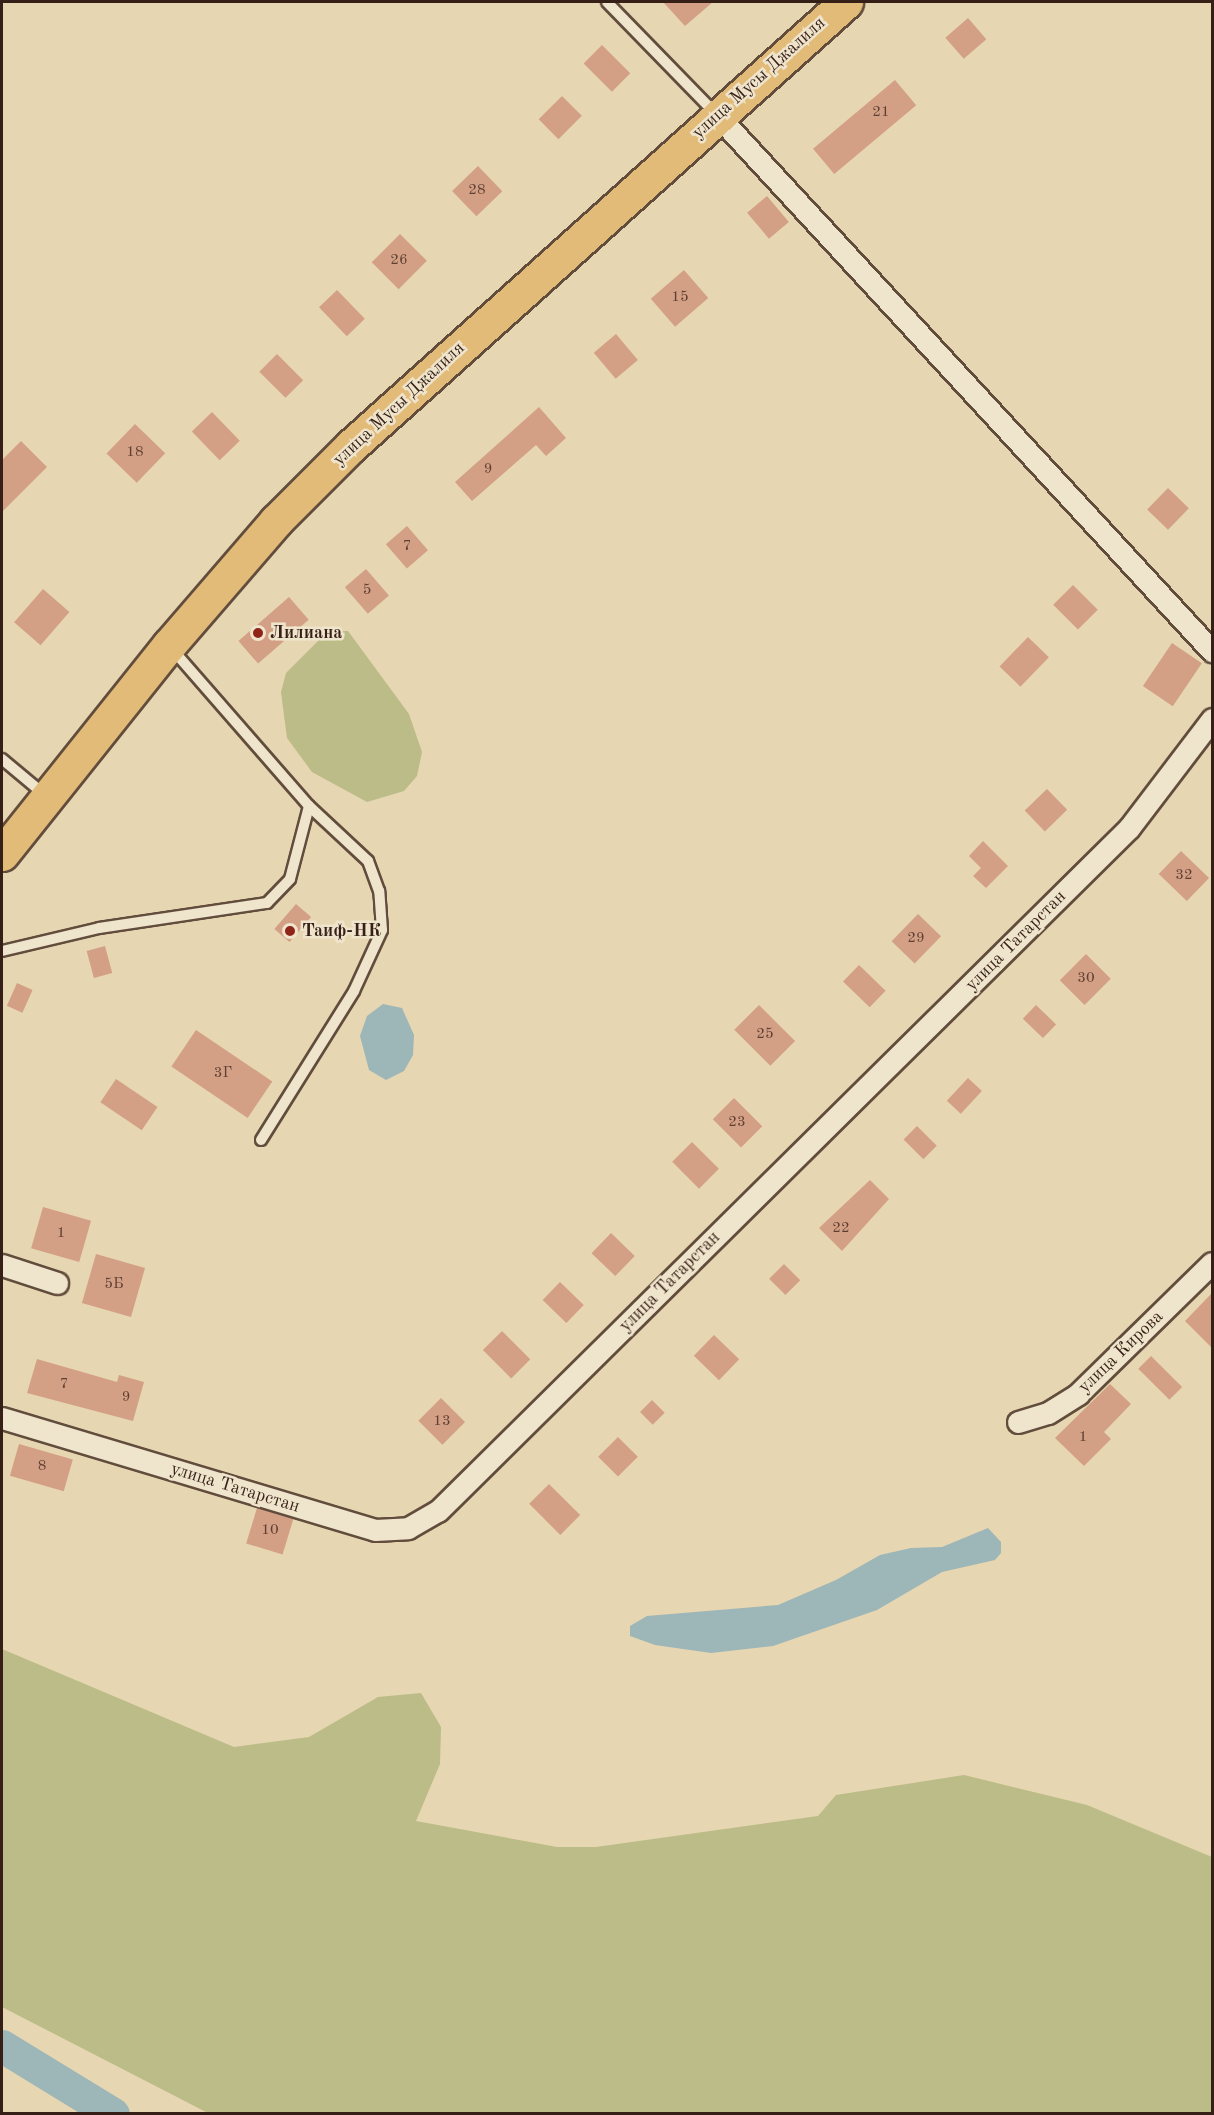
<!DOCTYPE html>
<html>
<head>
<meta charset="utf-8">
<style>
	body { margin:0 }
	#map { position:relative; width:1214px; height:2115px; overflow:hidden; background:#e6d6b1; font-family:"Old Standard TT",serif }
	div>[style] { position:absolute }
	.green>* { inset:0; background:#bbbc87 }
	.water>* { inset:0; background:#9db6b8 }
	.river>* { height:33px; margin:-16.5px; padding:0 16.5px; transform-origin:16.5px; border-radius:16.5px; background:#9db6b8 }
	.building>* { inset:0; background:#d4a085; transform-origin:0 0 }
	.roads { filter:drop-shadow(2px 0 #624d3d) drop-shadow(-2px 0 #624d3d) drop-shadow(0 2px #624d3d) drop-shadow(0 -2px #624d3d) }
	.lane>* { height:10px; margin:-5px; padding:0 5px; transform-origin:5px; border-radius:5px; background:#efe4cc }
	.street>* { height:21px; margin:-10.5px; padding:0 10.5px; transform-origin:10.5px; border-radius:10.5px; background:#efe4cc }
	.highway>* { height:33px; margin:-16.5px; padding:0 16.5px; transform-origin:16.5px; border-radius:16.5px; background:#e3bb78 }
	.dots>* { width:16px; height:16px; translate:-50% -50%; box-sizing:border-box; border:3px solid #efe4cc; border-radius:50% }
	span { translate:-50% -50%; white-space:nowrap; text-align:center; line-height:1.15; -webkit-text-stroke:5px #efe4cc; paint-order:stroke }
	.number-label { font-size:15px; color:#5e3f32 }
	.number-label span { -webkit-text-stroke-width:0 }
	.street-label { font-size:18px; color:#361f16 }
	.poi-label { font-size:18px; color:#361f16; font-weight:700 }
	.left { translate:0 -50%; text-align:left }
	.frame { position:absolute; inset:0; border:3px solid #361f16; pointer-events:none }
</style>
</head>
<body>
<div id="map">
	<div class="green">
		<div style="clip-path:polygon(328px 631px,348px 631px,409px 714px,422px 752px,417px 776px,404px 791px,367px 802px,312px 772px,287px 738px,281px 692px,286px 673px)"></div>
		<div style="clip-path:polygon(2px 1649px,234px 1747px,309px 1737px,378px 1697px,421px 1693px,441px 1727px,440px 1764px,416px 1821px,557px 1847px,596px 1847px,818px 1816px,836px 1795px,964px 1775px,1087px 1805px,1212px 1857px,1212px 2113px,208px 2113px,2px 2007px)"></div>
	</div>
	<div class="water">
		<div style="clip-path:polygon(383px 1004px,402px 1008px,414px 1035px,413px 1055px,404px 1071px,386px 1080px,369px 1070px,360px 1036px,367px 1016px)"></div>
		<div style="clip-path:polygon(988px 1528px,1001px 1542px,1001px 1553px,995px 1560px,942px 1572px,877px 1610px,773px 1646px,711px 1653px,655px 1645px,630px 1636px,630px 1626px,647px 1616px,778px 1605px,836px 1580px,880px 1555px,911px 1548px,942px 1547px)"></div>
	</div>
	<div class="river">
		<div style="left:2px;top:2046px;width:130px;rotate:31.5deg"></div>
	</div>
	<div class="building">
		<div style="clip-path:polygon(663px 2px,713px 2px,685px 26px)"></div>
		<div style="left:968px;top:18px;width:28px;height:30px;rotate:49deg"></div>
		<div style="left:602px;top:45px;width:40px;height:26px;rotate:45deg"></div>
		<div style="left:895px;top:80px;width:33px;height:107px;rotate:50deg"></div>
		<div style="left:562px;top:96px;width:28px;height:33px;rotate:45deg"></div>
		<div style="left:478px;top:166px;width:35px;height:36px;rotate:46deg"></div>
		<div style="left:767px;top:196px;width:34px;height:26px;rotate:50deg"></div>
		<div style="left:400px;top:234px;width:38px;height:40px;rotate:45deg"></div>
		<div style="left:684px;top:270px;width:37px;height:44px;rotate:49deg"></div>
		<div style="left:337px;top:290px;width:40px;height:25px;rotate:46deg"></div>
		<div style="left:616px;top:334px;width:34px;height:29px;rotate:50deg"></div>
		<div style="left:277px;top:354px;width:37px;height:25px;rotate:45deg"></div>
		<div style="clip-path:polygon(539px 407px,566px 438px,546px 456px,536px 445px,472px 501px,455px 482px)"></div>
		<div style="left:212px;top:412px;width:40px;height:28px;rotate:46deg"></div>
		<div style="left:135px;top:424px;width:42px;height:41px;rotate:44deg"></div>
		<div style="clip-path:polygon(21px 441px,47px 467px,2px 512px,2px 460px)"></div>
		<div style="left:1168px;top:488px;width:29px;height:30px;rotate:44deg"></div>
		<div style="left:407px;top:526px;width:32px;height:28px;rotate:49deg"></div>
		<div style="left:366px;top:569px;width:35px;height:28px;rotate:49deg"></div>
		<div style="left:1073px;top:585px;width:35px;height:28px;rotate:45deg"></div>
		<div style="left:43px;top:589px;width:35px;height:44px;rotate:41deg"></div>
		<div style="left:289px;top:597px;width:30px;height:67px;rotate:49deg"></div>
		<div style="left:1028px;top:637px;width:29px;height:41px;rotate:44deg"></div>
		<div style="left:1172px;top:643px;width:36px;height:52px;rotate:34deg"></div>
		<div style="left:1047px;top:789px;width:29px;height:31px;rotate:46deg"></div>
		<div style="clip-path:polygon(983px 841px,1008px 866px,986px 888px,973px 876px,981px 868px,969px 856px)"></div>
		<div style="left:1181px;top:851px;width:39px;height:32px;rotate:44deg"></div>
		<div style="left:296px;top:904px;width:20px;height:33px;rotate:41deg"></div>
		<div style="left:918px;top:914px;width:32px;height:38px;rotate:44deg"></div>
		<div style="left:105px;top:946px;width:28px;height:19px;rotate:75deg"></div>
		<div style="left:1086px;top:954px;width:35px;height:37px;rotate:45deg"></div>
		<div style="left:859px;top:965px;width:37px;height:23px;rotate:44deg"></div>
		<div style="left:17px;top:983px;width:17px;height:25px;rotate:24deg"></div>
		<div style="left:759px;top:1005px;width:51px;height:35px;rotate:45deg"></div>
		<div style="left:1036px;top:1005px;width:28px;height:19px;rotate:44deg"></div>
		<div style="left:196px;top:1030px;width:92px;height:44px;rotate:34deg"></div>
		<div style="left:968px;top:1078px;width:19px;height:31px;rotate:43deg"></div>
		<div style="left:116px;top:1079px;width:50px;height:28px;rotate:34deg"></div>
		<div style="left:734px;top:1098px;width:40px;height:30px;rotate:45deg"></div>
		<div style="left:917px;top:1126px;width:28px;height:19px;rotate:45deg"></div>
		<div style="left:692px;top:1142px;width:38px;height:28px;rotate:45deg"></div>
		<div style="clip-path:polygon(870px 1180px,889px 1199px,842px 1251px,819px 1228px)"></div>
		<div style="left:43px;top:1207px;width:50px;height:43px;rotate:16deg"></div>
		<div style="left:611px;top:1233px;width:33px;height:28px;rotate:44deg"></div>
		<div style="left:96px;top:1254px;width:51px;height:51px;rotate:16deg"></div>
		<div style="left:784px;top:1264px;width:23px;height:21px;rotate:45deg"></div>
		<div style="left:560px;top:1282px;width:33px;height:25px;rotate:44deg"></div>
		<div style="clip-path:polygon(1212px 1293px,1212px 1348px,1185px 1321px)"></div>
		<div style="left:502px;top:1331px;width:40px;height:27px;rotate:45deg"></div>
		<div style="left:714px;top:1335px;width:35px;height:29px;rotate:44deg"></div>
		<div style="left:1151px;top:1356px;width:44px;height:18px;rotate:45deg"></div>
		<div style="clip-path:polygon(37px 1359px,117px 1382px,119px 1375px,144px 1382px,133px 1421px,27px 1393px)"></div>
		<div style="clip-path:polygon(1110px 1384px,1131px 1404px,1104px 1432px,1111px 1439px,1084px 1466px,1055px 1438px)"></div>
		<div style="left:441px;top:1398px;width:34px;height:32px;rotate:45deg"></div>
		<div style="left:652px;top:1400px;width:18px;height:17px;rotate:45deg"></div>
		<div style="left:618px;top:1437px;width:28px;height:28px;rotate:45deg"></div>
		<div style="left:19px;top:1444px;width:56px;height:33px;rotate:16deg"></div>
		<div style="left:549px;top:1484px;width:44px;height:28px;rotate:45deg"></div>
		<div style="left:257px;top:1508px;width:38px;height:37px;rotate:17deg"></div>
	</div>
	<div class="roads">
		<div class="lane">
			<div style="left:607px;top:2px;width:158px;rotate:45.8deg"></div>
			<div style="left:2px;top:759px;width:56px;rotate:39.9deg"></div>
			<div style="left:2px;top:951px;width:100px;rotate:-13.3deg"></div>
			<div style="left:99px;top:928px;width:170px;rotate:-8.5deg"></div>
			<div style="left:267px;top:903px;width:33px;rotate:-46deg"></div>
			<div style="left:290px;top:879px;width:75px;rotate:-75.4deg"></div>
			<div style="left:309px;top:806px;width:210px;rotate:-131.1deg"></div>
			<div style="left:261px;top:1140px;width:176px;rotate:-58deg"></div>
			<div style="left:354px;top:991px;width:67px;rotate:-65.3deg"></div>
			<div style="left:382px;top:930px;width:39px;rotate:-94deg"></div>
			<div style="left:379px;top:891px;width:32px;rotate:-110deg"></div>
			<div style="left:368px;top:861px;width:81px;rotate:-137deg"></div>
		</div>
		<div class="street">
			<div style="left:717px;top:115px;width:730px;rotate:47.28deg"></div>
			<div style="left:2px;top:1265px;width:58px;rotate:18.1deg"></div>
			<div style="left:2px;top:1418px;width:389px;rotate:16.7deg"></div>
			<div style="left:375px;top:1530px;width:33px;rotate:-3deg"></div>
			<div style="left:408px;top:1528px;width:34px;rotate:-30deg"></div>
			<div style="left:438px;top:1511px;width:972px;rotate:-44.67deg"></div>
			<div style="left:1129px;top:828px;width:137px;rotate:-52.7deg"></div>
			<div style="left:1018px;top:1422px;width:31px;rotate:-17deg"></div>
			<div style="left:1048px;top:1413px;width:36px;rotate:-32deg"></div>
			<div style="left:1078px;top:1394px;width:187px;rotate:-44.4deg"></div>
		</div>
		<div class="highway">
			<div style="left:2px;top:854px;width:268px;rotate:-51.4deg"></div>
			<div style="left:169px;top:645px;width:164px;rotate:-49.2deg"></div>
			<div style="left:276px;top:521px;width:106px;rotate:-45deg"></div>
			<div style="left:351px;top:446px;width:665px;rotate:-41.89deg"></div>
		</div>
	</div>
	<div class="dots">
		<div style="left:258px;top:633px;background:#8f2418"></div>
		<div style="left:290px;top:931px;background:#8f2418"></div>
	</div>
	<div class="number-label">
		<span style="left:881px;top:113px">21</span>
		<span style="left:477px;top:191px">28</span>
		<span style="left:399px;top:261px">26</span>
		<span style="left:680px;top:298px">15</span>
		<span style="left:135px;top:453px">18</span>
		<span style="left:488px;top:470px">9</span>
		<span style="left:407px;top:547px">7</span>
		<span style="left:367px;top:591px">5</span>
		<span style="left:1184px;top:876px">32</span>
		<span style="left:916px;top:939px">29</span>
		<span style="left:1086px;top:979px">30</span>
		<span style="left:765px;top:1035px">25</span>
		<span style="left:223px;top:1074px">3Г</span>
		<span style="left:737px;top:1123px">23</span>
		<span style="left:841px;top:1229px">22</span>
		<span style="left:61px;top:1234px">1</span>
		<span style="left:114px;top:1285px">5Б</span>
		<span style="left:64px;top:1385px">7</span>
		<span style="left:126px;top:1398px">9</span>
		<span style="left:442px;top:1422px">13</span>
		<span style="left:1083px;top:1438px">1</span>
		<span style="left:42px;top:1467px">8</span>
		<span style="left:270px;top:1531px">10</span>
	</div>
	<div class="street-label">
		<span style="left:759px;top:78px;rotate:-42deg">улица Мусы Джалиля</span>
		<span style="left:399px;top:404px;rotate:-43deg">улица Мусы Джалиля</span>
		<span style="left:1016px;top:941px;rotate:-45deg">улица Татарстан</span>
		<span style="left:670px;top:1282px;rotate:-45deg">улица Татарстан</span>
		<span style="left:1121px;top:1352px;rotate:-44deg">улица Кирова</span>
		<span style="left:235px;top:1488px;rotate:17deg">улица Татарстан</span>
	</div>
	<div class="poi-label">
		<span class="left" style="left:270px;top:633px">Лилиана</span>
		<span class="left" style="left:302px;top:931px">Таиф-НК</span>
	</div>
	<div class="frame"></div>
</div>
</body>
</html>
